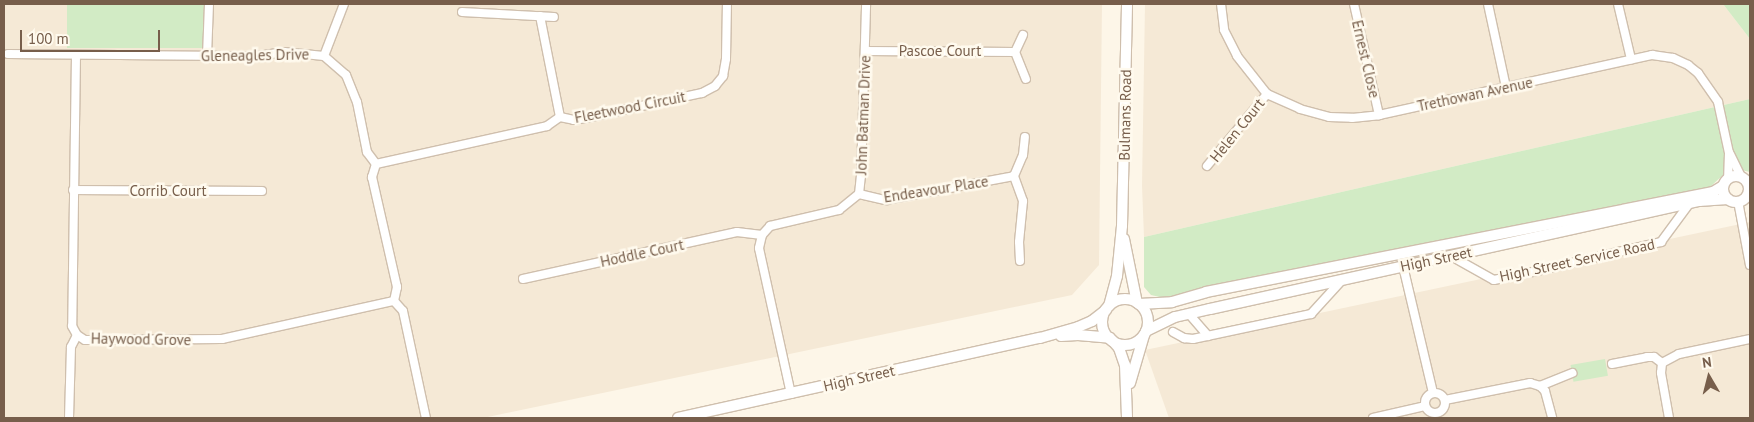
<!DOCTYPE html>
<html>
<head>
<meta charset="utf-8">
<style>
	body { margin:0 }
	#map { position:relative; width:1754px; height:422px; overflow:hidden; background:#fdf6e8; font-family:"PT Sans",sans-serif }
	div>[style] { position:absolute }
	.residential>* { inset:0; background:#f5e9d6 }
	.green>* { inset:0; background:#d2ebc5; transform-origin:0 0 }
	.roads { filter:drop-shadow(1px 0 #cfbfad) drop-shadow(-1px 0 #cfbfad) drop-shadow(0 1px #cfbfad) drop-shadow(0 -1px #cfbfad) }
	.street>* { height:8px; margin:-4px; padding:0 4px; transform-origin:4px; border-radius:4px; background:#fff }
	.street>.ring { margin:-4px; padding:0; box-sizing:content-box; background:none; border:8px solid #fff; border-radius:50% }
	.secondary>* { height:10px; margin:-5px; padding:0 5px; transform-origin:5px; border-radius:5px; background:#fff }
	.secondary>.ring { margin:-5px; padding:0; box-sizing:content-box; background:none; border:10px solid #fff; border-radius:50% }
	span { translate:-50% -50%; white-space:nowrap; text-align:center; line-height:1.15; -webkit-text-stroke:5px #fffaee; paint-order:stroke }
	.street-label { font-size:15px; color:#775e4b }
	.frame { position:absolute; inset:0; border:5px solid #775e4b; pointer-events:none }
	.north { position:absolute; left:1684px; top:352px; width:50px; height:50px; -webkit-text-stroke:4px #fffaee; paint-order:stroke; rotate:352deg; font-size:14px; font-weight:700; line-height:20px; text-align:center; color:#775e4b }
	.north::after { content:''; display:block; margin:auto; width:18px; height:22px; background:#775e4b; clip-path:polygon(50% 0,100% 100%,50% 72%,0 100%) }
	.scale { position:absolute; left:20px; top:30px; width:140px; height:22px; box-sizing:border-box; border:2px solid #775e4b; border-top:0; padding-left:6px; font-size:15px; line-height:18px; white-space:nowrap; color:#775e4b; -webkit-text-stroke:4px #fffaee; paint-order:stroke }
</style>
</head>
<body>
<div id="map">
	<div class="residential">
		<div style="clip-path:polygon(5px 4px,1102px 4px,1099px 265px,1072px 295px,483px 418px,4px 418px)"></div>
		<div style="clip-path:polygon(1145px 4px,1723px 4px,1750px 39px,1750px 99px,1144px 237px,1142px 186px)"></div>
		<div style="clip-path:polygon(1750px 222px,1750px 418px,1169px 418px,1145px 350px)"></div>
	</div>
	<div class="green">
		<div style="left:67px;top:4px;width:137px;height:44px"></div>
		<div style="clip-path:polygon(1723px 4px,1750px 4px,1750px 39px)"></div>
		<div style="clip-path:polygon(1750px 99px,1750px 172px,1741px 170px,1723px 175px,1710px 187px,1164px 298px,1151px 295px,1144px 287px,1144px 237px)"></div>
		<div style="left:1605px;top:359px;width:17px;height:35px;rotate:80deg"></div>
	</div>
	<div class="roads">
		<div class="street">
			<div style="left:1221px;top:4px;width:26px;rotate:83deg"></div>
			<div style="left:1224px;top:30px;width:29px;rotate:63deg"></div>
			<div style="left:1237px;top:56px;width:48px;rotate:51.7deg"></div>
			<div style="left:1267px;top:94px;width:36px;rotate:24deg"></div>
			<div style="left:1300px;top:109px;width:30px;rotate:15deg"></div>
			<div style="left:1329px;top:117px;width:23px;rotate:2deg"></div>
			<div style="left:1352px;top:118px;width:27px;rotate:-6deg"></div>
			<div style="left:1379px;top:115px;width:280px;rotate:-12.4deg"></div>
			<div style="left:1652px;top:55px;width:21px;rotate:8deg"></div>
			<div style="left:1673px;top:58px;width:17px;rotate:25deg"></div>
			<div style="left:1688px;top:65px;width:13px;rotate:39deg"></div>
			<div style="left:1698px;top:73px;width:35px;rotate:55deg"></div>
			<div style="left:1718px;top:102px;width:52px;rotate:77.8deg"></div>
			<div style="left:1729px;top:153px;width:25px;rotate:92deg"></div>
			<div style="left:1354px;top:4px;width:114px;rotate:77.3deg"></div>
			<div style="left:1488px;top:4px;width:85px;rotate:77.8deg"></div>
			<div style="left:1618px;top:4px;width:57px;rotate:76.7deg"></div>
			<div style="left:462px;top:12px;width:92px;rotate:3.1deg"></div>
			<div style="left:540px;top:16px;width:103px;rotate:78.8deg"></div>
			<div style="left:1023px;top:35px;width:19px;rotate:115deg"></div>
			<div style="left:1015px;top:52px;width:29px;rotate:68deg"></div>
			<div style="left:865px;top:51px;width:150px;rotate:0.4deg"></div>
			<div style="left:8px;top:54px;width:250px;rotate:0.5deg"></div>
			<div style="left:258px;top:56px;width:26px;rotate:-9deg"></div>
			<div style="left:284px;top:52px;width:40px;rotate:5.7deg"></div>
			<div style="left:324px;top:56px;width:29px;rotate:41deg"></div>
			<div style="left:346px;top:75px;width:29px;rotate:68deg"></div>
			<div style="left:357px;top:102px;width:51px;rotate:78.7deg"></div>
			<div style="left:367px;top:152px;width:15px;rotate:53deg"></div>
			<div style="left:376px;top:164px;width:14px;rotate:107deg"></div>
			<div style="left:372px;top:177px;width:113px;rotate:77.2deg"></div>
			<div style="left:397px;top:287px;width:14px;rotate:102deg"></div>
			<div style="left:394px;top:301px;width:13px;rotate:48deg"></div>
			<div style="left:403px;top:311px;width:109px;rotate:77.9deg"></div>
			<div style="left:76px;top:55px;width:271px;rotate:90.8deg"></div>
			<div style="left:72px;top:326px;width:10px;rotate:61deg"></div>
			<div style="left:77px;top:335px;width:9px;rotate:32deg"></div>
			<div style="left:85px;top:340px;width:137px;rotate:-0.4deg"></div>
			<div style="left:222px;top:339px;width:176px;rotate:-12.5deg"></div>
			<div style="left:207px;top:56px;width:52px;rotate:-87.8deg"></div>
			<div style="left:324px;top:56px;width:56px;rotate:-69deg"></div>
			<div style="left:1730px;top:154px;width:25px;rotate:64deg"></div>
			<div style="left:376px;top:164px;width:175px;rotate:-12.5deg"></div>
			<div style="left:547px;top:126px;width:16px;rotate:-35deg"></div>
			<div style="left:560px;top:117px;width:14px;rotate:12deg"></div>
			<div style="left:574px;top:120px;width:12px;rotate:-9deg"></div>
			<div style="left:586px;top:118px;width:119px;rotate:-12.2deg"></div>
			<div style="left:702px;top:93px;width:15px;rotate:-28deg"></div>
			<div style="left:715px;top:86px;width:13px;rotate:-51deg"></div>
			<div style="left:723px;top:76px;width:17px;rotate:-80deg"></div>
			<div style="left:726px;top:59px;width:55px;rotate:-89deg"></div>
			<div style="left:1207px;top:166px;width:94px;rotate:-50.2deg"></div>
			<div style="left:73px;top:190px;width:189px;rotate:0.3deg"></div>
			<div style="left:859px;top:194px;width:28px;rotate:13deg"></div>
			<div style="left:886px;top:200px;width:130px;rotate:-10.6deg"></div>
			<div style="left:1738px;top:201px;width:65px;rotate:79.4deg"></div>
			<div style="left:1451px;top:256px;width:49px;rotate:29.2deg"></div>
			<div style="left:1494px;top:280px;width:35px;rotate:-12deg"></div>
			<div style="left:1528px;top:273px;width:137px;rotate:-13.1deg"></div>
			<div style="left:1661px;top:242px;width:47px;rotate:-53.6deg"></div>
			<div style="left:1020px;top:261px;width:19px;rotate:-93deg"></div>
			<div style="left:1019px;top:242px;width:41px;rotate:-84.4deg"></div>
			<div style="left:1023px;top:201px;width:27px;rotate:-110deg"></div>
			<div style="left:1014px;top:176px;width:23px;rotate:-67deg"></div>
			<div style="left:1023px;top:155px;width:18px;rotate:-84deg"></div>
			<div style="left:1403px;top:266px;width:130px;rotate:76.7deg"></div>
			<div style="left:523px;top:279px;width:219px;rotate:-12.4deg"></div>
			<div style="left:737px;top:232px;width:25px;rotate:7deg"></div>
			<div style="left:1189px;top:314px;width:29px;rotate:49deg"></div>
			<div style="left:1173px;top:332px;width:13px;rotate:29deg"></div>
			<div style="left:1184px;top:338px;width:9px;rotate:6deg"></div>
			<div style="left:1193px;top:339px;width:121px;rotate:-12deg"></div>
			<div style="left:1311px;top:314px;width:46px;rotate:-47.6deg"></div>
			<div style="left:1612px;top:364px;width:36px;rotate:-11deg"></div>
			<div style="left:1647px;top:357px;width:7px"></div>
			<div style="left:1654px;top:357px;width:10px;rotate:37deg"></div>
			<div style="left:1540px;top:386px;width:35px;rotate:-22deg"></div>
			<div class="ring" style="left:1425px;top:393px;width:12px;height:12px"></div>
			<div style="left:791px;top:394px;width:149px;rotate:-102.4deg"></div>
			<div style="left:759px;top:248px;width:13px;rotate:-77deg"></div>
			<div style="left:762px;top:235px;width:12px;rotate:-48deg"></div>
			<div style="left:770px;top:226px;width:71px;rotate:-13.1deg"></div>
			<div style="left:839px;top:210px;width:26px;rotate:-39deg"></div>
			<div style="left:859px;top:194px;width:18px;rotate:-84deg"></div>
			<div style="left:861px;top:176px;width:172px;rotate:-88.3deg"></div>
			<div style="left:1445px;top:400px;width:87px;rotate:-11.3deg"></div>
			<div style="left:1530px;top:383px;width:10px;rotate:17deg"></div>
			<div style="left:1540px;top:386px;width:7px;rotate:45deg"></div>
			<div style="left:1545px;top:391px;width:28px;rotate:75deg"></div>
			<div style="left:69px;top:418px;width:71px;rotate:-88.4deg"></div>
			<div style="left:71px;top:347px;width:13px;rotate:-63deg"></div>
			<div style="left:1373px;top:418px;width:53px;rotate:-13deg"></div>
			<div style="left:1669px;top:418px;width:46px;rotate:-100.1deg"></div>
			<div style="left:1661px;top:373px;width:10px;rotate:-84deg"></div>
			<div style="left:1662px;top:363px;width:19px;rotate:-28deg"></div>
			<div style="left:1679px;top:354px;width:73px;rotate:-11.9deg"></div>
		</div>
		<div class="secondary">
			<div class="ring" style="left:1723px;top:176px;width:16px;height:16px"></div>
			<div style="left:1124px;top:239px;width:65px;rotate:78.5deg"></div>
			<div class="ring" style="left:1102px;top:299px;width:36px;height:36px"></div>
			<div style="left:1139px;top:304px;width:33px;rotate:-3deg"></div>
			<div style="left:1172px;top:302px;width:35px;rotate:-16deg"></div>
			<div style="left:1206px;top:292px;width:517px;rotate:-11.16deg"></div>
			<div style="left:1713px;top:192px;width:12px;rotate:-31deg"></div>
			<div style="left:1109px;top:306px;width:31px;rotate:-75deg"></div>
			<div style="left:1117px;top:276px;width:50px;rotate:-84.3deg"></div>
			<div style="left:1122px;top:226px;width:222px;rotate:-88.7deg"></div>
			<div style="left:1146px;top:331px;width:32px;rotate:-26deg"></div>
			<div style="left:1175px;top:317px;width:36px;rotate:-13deg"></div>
			<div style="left:1210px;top:309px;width:501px;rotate:-12.45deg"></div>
			<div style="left:1699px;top:201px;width:29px;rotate:-4deg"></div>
			<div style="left:1061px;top:336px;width:17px;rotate:-3deg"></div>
			<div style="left:1078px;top:335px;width:32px;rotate:5deg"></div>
			<div style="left:1112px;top:340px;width:11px;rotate:49deg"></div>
			<div style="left:1119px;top:348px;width:18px;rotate:71deg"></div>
			<div style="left:1125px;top:365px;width:53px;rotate:87.8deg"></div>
			<div style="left:1130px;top:383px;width:50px;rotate:-73.7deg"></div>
			<div style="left:678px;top:418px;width:371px;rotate:-12.5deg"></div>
			<div style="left:1040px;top:338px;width:40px;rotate:-16deg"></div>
			<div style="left:1078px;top:327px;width:15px;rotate:-23deg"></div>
			<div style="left:1092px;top:321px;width:18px;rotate:-38deg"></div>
		</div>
	</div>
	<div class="street-label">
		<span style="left:940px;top:51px">Pascoe Court</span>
		<span style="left:255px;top:55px;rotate:-1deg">Gleneagles Drive</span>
		<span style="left:1366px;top:59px;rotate:77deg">Ernest Close</span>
		<span style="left:1475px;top:94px;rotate:-12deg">Trethowan Avenue</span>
		<span style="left:630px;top:107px;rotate:-11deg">Fleetwood Circuit</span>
		<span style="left:863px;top:115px;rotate:-88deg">John Batman Drive</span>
		<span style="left:1125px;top:115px;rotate:-89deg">Bulmans Road</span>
		<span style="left:1237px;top:130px;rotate:-51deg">Helen Court</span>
		<span style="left:936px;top:189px;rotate:-9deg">Endeavour Place</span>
		<span style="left:168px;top:191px">Corrib Court</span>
		<span style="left:642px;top:253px;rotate:-12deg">Hoddle Court</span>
		<span style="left:1436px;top:259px;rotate:-12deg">High Street</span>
		<span style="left:1577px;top:260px;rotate:-12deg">High Street Service Road</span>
		<span style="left:141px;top:339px;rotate:1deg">Haywood Grove</span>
		<span style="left:859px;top:378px;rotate:-13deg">High Street</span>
	</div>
	<div class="frame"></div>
	<div class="north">N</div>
	<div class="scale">100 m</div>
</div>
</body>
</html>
